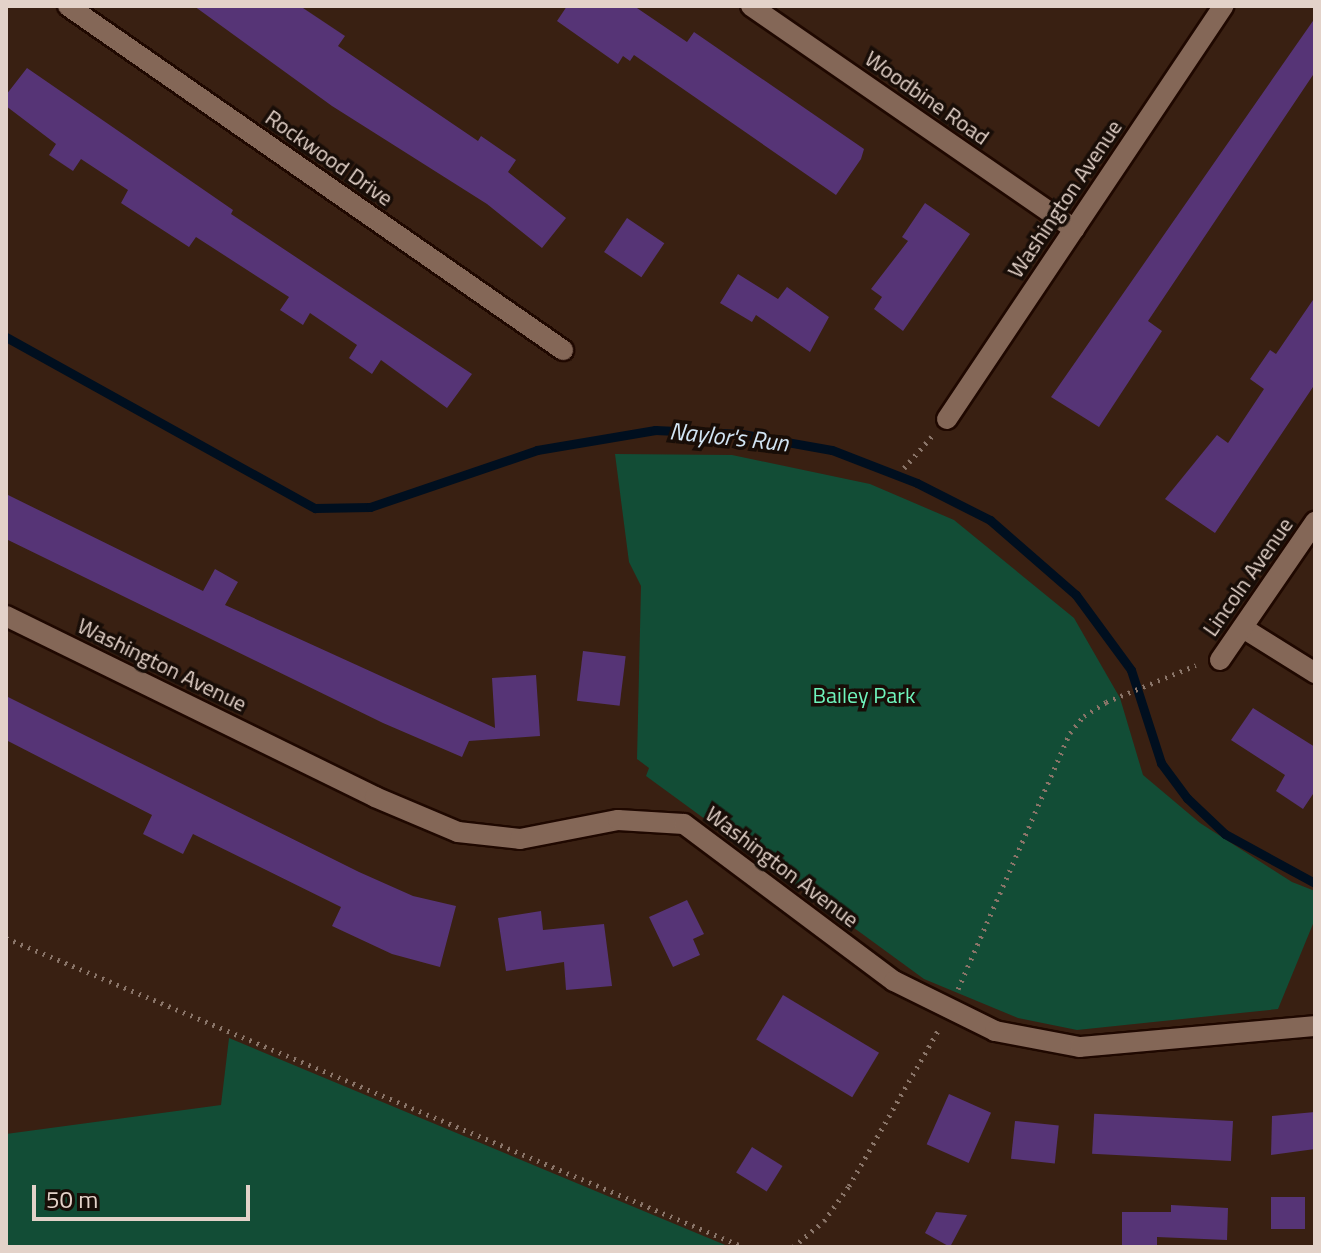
<!DOCTYPE html>
<html>
<head>
<meta charset="utf-8">
<style>
	body { margin:0 }
	#map { position:relative; width:1321px; height:1253px; overflow:hidden; background:#392012; font-family:"Titillium Web",sans-serif }
	div>[style] { position:absolute }
	.green>* { inset:0; background:#124d36 }
	.stream>* { height:9px; margin:-4.5px; padding:0 4.5px; transform-origin:4.5px; border-radius:4.5px; background:#000f1f }
	.building>* { inset:0; background:#563476; transform-origin:0 0 }
	.path>* { height:5px; margin-top:-2.5px; transform-origin:0; background:repeating-linear-gradient(90deg,#8a7569 0 2px,transparent 0 8px) }
	.roads { filter:drop-shadow(2px 0 #1f0800) drop-shadow(-2px 0 #1f0800) drop-shadow(0 2px #1f0800) drop-shadow(0 -2px #1f0800) }
	.minor>* { height:20px; margin:-10px; padding:0 10px; transform-origin:10px; border-radius:10px; background:#846757 }
	span { translate:-50% -50%; white-space:nowrap; text-align:center; line-height:1.15; -webkit-text-stroke:7px #180d07; paint-order:stroke }
	.street-label { font-size:22px; color:#e3d2c9 }
	.park-label { font-size:22px; color:#6ff4bc }
	.water-label { font-size:24px; color:#d2e5f4; font-style:italic }
	.frame { position:absolute; inset:0; border:8px solid #e3d2c9; pointer-events:none }
	.scale { position:absolute; left:32px; top:1185px; width:218px; height:36px; box-sizing:border-box; border:4px solid #e3d2c9; border-top:0; padding-left:10px; font-size:24px; line-height:28px; white-space:nowrap; color:#e3d2c9; -webkit-text-stroke:6px #180d07; paint-order:stroke }
</style>
</head>
<body>
<div id="map">
	<div class="green">
		<div style="clip-path:polygon(615px 454px,732px 455px,870px 484px,954px 520px,1074px 618px,1120px 698px,1143px 775px,1200px 823px,1292px 882px,1315px 891px,1315px 919px,1278px 1009px,1077px 1030px,1018px 1018px,924px 979px,646px 776px,649px 768px,637px 759px,641px 586px,629px 562px)"></div>
		<div style="clip-path:polygon(229px 1038px,730px 1247px,6px 1247px,6px 1134px,221px 1105px)"></div>
	</div>
	<div class="stream">
		<div style="left:6px;top:337px;width:353px;rotate:29deg"></div>
		<div style="left:315px;top:508px;width:55px;rotate:-1deg"></div>
		<div style="left:370px;top:507px;width:176px;rotate:-18.8deg"></div>
		<div style="left:537px;top:450px;width:120px;rotate:-9.6deg"></div>
		<div style="left:655px;top:430px;width:87px;rotate:2.6deg"></div>
		<div style="left:742px;top:434px;width:91px;rotate:10.1deg"></div>
		<div style="left:832px;top:450px;width:91px;rotate:21.2deg"></div>
		<div style="left:917px;top:483px;width:82px;rotate:26.9deg"></div>
		<div style="left:990px;top:520px;width:114px;rotate:41.1deg"></div>
		<div style="left:1076px;top:595px;width:93px;rotate:53.7deg"></div>
		<div style="left:1131px;top:670px;width:98px;rotate:72.1deg"></div>
		<div style="left:1161px;top:763px;width:44px;rotate:53.4deg"></div>
		<div style="left:1187px;top:798px;width:52px;rotate:43.5deg"></div>
		<div style="left:1225px;top:834px;width:102px;rotate:28.6deg"></div>
	</div>
	<div class="building">
		<div style="clip-path:polygon(194px 6px,300px 6px,345px 36px,338px 46px,478px 141px,481px 136px,516px 160px,508px 172px,566px 218px,542px 248px,487px 204px,332px 106px)"></div>
		<div style="clip-path:polygon(567px 6px,634px 6px,687px 42px,694px 32px,864px 149px,861px 159px,836px 195px,634px 55px,630px 61px,623px 56px,618px 64px,557px 21px)"></div>
		<div style="clip-path:polygon(1315px 18px,1315px 72px,1148px 321px,1162px 331px,1099px 427px,1051px 397px)"></div>
		<div style="clip-path:polygon(27px 68px,233px 210px,231px 214px,472px 374px,447px 408px,381px 360px,372px 374px,349px 358px,357px 345px,310px 313px,303px 325px,280px 310px,289px 297px,196px 237px,189px 247px,121px 203px,128px 190px,81px 159px,73px 171px,49px 155px,56px 144px,6px 106px,6px 95px)"></div>
		<div style="clip-path:polygon(925px 203px,970px 234px,903px 331px,874px 309px,882px 297px,871px 289px,908px 241px,902px 237px)"></div>
		<div style="left:627px;top:218px;width:45px;height:41px;rotate:34deg"></div>
		<div style="clip-path:polygon(738px 274px,778px 299px,787px 287px,829px 317px,810px 352px,756px 315px,752px 322px,720px 303px)"></div>
		<div style="clip-path:polygon(1315px 297px,1315px 384px,1215px 533px,1165px 499px,1217px 435px,1228px 443px,1264px 389px,1250px 379px,1270px 350px,1276px 354px)"></div>
		<div style="clip-path:polygon(6px 494px,203px 591px,215px 569px,238px 582px,225px 605px,495px 728px,492px 678px,536px 675px,540px 736px,469px 741px,462px 757px,383px 723px,6px 539px)"></div>
		<div style="left:583px;top:651px;width:43px;height:50px;rotate:7deg"></div>
		<div style="clip-path:polygon(6px 696px,359px 872px,413px 896px,456px 906px,440px 967px,392px 954px,332px 926px,341px 907px,193px 834px,183px 854px,143px 834px,152px 815px,6px 740px)"></div>
		<div style="clip-path:polygon(1253px 708px,1315px 747px,1315px 791px,1303px 809px,1276px 791px,1285px 775px,1231px 740px)"></div>
		<div style="clip-path:polygon(687px 900px,704px 934px,693px 939px,700px 955px,673px 967px,649px 917px)"></div>
		<div style="clip-path:polygon(541px 911px,543px 930px,604px 924px,612px 986px,566px 990px,564px 962px,506px 971px,498px 918px)"></div>
		<div style="left:783px;top:995px;width:112px;height:52px;rotate:31deg"></div>
		<div style="left:949px;top:1094px;width:46px;height:55px;rotate:24deg"></div>
		<div style="clip-path:polygon(1315px 1112px,1315px 1149px,1271px 1155px,1272px 1116px)"></div>
		<div style="left:1015px;top:1121px;width:44px;height:38px;rotate:6deg"></div>
		<div style="left:1233px;top:1121px;width:40px;height:139px;rotate:93deg"></div>
		<div style="left:752px;top:1147px;width:36px;height:30px;rotate:32deg"></div>
		<div style="left:1271px;top:1197px;width:34px;height:32px"></div>
		<div style="clip-path:polygon(1171px 1205px,1228px 1208px,1227px 1240px,1157px 1237px,1157px 1246px,1122px 1246px,1122px 1212px,1171px 1212px)"></div>
		<div style="clip-path:polygon(936px 1212px,967px 1215px,950px 1247px,925px 1233px)"></div>
	</div>
	<div class="path">
		<div style="left:904px;top:468px;width:44px;rotate:-48.7deg"></div>
		<div style="left:6px;top:938px;width:800px;rotate:22.72deg"></div>
		<div style="left:958px;top:989px;width:279px;rotate:-66.4deg"></div>
		<div style="left:1070px;top:733px;width:22px;rotate:-51deg"></div>
		<div style="left:1084px;top:716px;width:26px;rotate:-32deg"></div>
		<div style="left:1106px;top:702px;width:97px;rotate:-22.3deg"></div>
		<div style="left:793px;top:1247px;width:40px;rotate:-40deg"></div>
		<div style="left:824px;top:1221px;width:43px;rotate:-54.5deg"></div>
		<div style="left:849px;top:1186px;width:183px;rotate:-60.2deg"></div>
	</div>
	<div class="roads">
		<div class="minor">
			<div style="left:68px;top:6px;width:603px;rotate:34.8deg"></div>
			<div style="left:751px;top:6px;width:393px;rotate:34.6deg"></div>
			<div style="left:947px;top:419px;width:497px;rotate:-56.2deg"></div>
			<div style="left:6px;top:616px;width:411px;rotate:26.1deg"></div>
			<div style="left:375px;top:797px;width:90px;rotate:22.9deg"></div>
			<div style="left:458px;top:832px;width:62px;rotate:6.4deg"></div>
			<div style="left:520px;top:839px;width:100px;rotate:-11deg"></div>
			<div style="left:618px;top:820px;width:66px;rotate:3.5deg"></div>
			<div style="left:684px;top:824px;width:262px;rotate:36.8deg"></div>
			<div style="left:894px;top:981px;width:113px;rotate:26.3deg"></div>
			<div style="left:995px;top:1031px;width:86px;rotate:10.7deg"></div>
			<div style="left:1080px;top:1047px;width:236px;rotate:-5.1deg"></div>
			<div style="left:1243px;top:628px;width:85px;rotate:32deg"></div>
			<div style="left:1220px;top:660px;width:168px;rotate:-55.5deg"></div>
		</div>
	</div>
	<div class="street-label">
		<span style="left:927px;top:98px;rotate:35deg">Woodbine Road</span>
		<span style="left:329px;top:158px;rotate:35deg">Rockwood Drive</span>
		<span style="left:1065px;top:199px;rotate:-56deg">Washington Avenue</span>
		<span style="left:1248px;top:577px;rotate:-55deg">Lincoln Avenue</span>
		<span style="left:162px;top:665px;rotate:26deg">Washington Avenue</span>
		<span style="left:782px;top:867px;rotate:37deg">Washington Avenue</span>
	</div>
	<div class="park-label">
		<span style="left:864px;top:696px">Bailey Park</span>
	</div>
	<div class="water-label">
		<span style="left:729px;top:437px;rotate:6deg">Naylor's Run</span>
	</div>
	<div class="frame"></div>
	<div class="scale">50 m</div>
</div>
</body>
</html>
